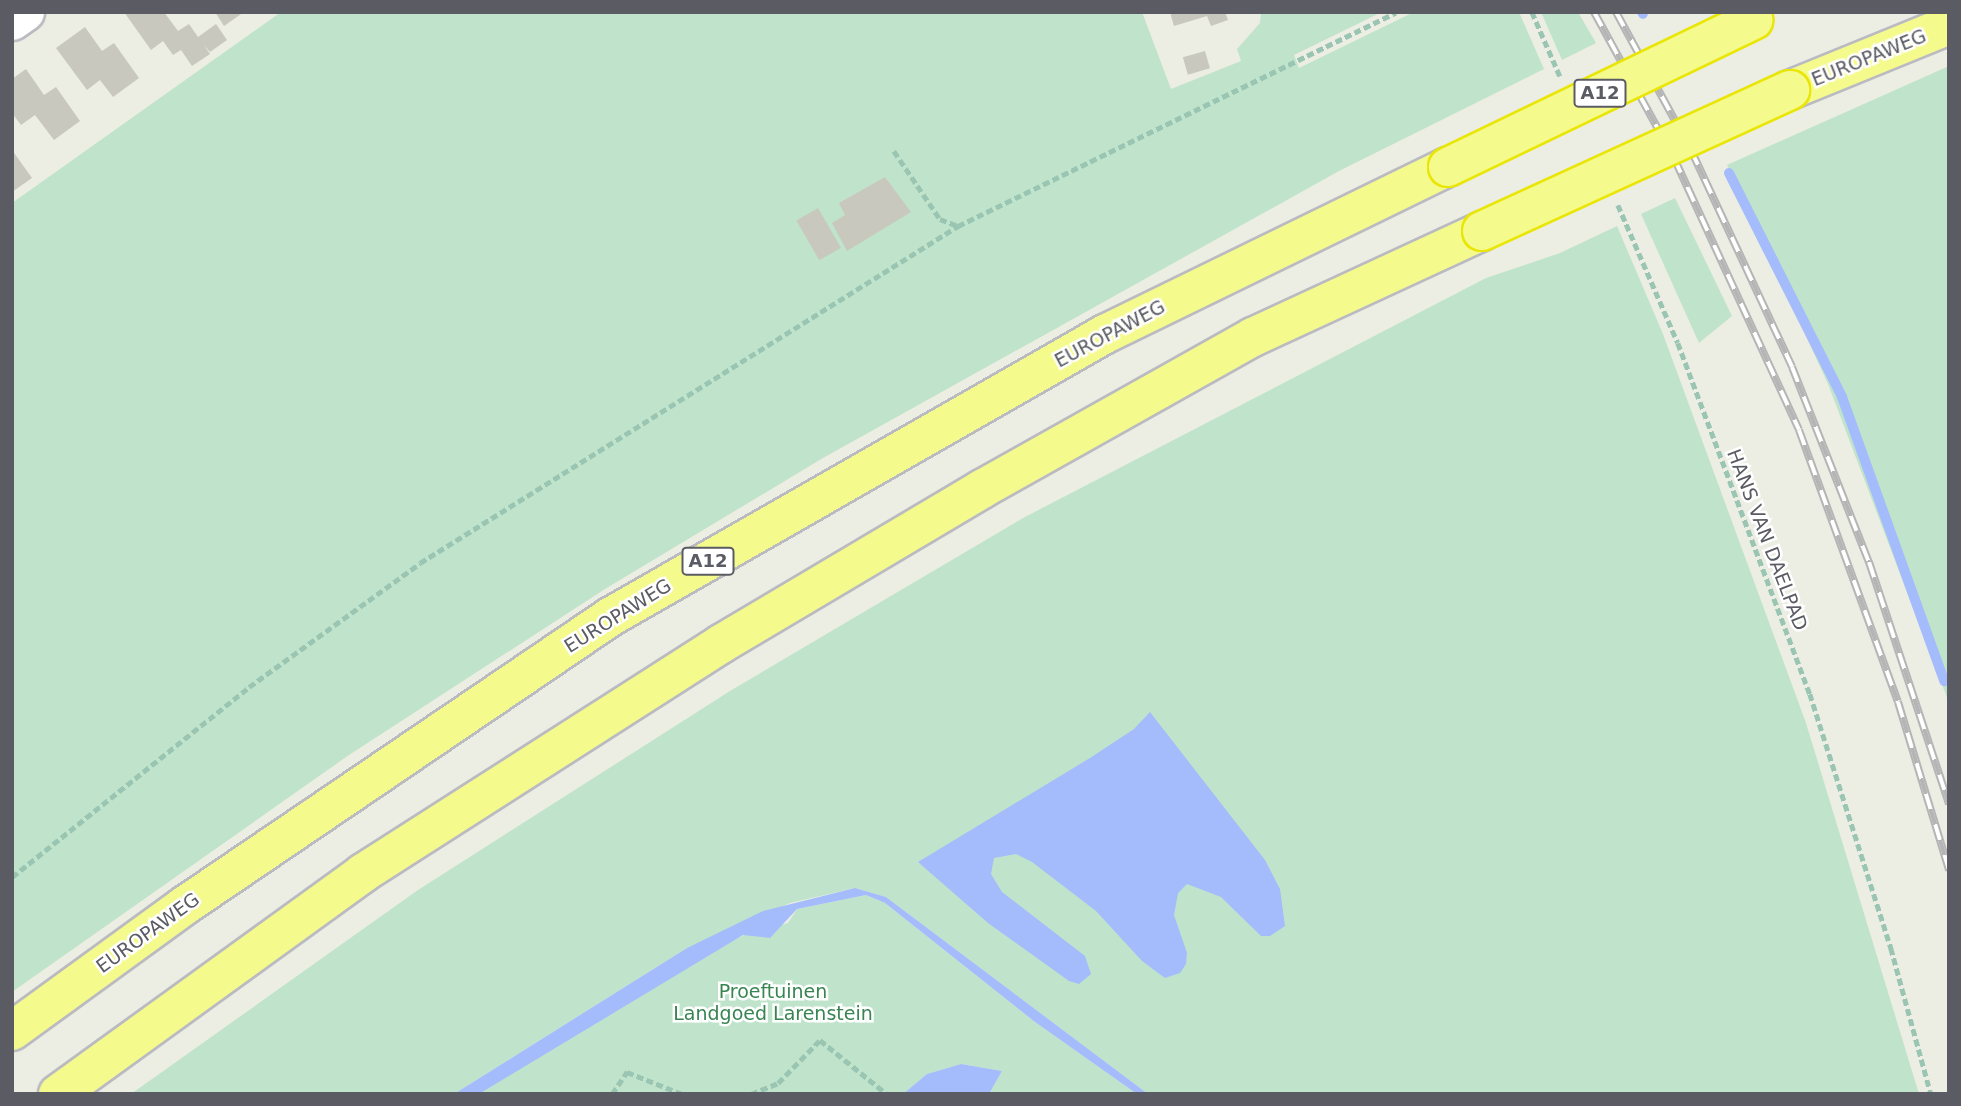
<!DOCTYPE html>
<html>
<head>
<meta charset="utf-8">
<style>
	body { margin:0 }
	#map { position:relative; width:1961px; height:1106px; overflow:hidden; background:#ecede3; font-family:"DejaVu Sans",sans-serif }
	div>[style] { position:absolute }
	.green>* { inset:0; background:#c0e4cb }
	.water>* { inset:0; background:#a4bbfc }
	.stream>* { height:10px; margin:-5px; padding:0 5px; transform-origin:5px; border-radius:5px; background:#a4bbfc }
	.building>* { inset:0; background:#c8c8bf; transform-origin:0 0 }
	.path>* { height:4.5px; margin-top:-2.25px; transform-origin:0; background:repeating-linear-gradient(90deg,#99c5b2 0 7px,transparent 0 10.5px) }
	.roads { filter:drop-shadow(2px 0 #babac1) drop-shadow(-2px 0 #babac1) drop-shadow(0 2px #babac1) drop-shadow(0 -2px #babac1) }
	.minor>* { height:37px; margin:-18.5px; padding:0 18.5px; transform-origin:18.5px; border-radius:18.5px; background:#fff }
	.motorway>* { height:38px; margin:-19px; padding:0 19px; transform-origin:19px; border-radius:19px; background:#f5fa8d }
	.rail>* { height:8px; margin-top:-4px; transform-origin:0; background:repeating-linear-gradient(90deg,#fff 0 16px,#b5b5b6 0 32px); box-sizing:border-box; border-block:2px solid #b5b5b6 }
	.bridges { filter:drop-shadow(2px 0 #e9e607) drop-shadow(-2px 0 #e9e607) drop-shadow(0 2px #e9e607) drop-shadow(0 -2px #e9e607) }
	.motorway-bridge>* { height:38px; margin:-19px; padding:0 19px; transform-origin:19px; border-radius:19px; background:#f5fa8d }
	span { translate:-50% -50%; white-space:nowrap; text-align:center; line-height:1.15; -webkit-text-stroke:5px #fff; paint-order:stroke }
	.shield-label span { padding:2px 5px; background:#fff; border:2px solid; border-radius:5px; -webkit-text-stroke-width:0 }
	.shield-label { font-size:18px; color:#5b5c63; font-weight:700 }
	.street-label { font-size:19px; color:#5b5c63 }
	.park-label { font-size:19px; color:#388552 }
	.frame { position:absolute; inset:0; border:14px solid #5b5c63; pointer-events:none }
</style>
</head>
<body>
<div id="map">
	<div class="green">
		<div style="clip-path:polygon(281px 12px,1142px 12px,1171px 89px,1241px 61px,1237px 49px,1260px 23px,1261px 12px,1382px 12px,1294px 55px,1299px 68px,1414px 12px,1519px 12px,1544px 69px,1339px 171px,823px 458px,605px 589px,349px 755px,12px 992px,12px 203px)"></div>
		<div style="clip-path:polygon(1541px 12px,1578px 12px,1596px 43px,1562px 60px)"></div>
		<div style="clip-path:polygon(1949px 66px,1949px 703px,1828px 384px,1727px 165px)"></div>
		<div style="clip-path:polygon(1675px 198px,1732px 316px,1699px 343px,1641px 214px)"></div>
		<div style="clip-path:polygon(1617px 226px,1663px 334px,1806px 723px,1919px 1094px,1148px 1094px,886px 897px,855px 888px,790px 903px,687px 948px,454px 1094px,131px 1094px,418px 890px,730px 691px,1023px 518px,1486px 278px,1560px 253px)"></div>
		<div style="clip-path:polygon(866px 895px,885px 903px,1035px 1022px,1137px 1094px,989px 1094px,1002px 1071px,961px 1064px,927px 1074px,903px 1094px,479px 1094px,702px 956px,744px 935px,788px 923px,797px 909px)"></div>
	</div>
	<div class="water">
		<div style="clip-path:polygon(1150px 712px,1265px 860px,1280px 889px,1285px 926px,1270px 936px,1261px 936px,1221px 897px,1187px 884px,1178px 893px,1174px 915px,1187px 953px,1186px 964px,1180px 973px,1165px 978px,1142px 961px,1096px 911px,1032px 862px,1016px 854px,994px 858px,991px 874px,1002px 892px,1085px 956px,1091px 974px,1079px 984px,1069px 981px,988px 923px,918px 862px,1090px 758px,1134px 729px)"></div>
		<div style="clip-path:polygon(855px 888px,886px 897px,1148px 1094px,1137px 1094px,1035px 1022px,885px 903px,866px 895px,797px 909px,770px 938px,743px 935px,479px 1094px,454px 1094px,687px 948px,763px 911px)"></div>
		<div style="clip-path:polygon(961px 1064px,1002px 1071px,989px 1094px,903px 1094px,927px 1074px)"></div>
	</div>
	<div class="stream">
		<div style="left:1642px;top:12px;width:2px;rotate:63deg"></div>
		<div style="left:1729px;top:173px;width:251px;rotate:63.2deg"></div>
		<div style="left:1842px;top:397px;width:302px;rotate:70.2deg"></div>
	</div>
	<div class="building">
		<div style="clip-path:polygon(124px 12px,164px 12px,178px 31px,189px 24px,198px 37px,216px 24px,227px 40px,210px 52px,204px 45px,210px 54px,192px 66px,181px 50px,173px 55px,163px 41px,151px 50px)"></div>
		<div style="clip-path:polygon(215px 12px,244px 12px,224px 26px)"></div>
		<div style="clip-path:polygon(1170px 12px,1225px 12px,1228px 20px,1211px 26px,1207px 16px,1174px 26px)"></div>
		<div style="clip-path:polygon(85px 27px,102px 51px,114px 43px,139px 78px,113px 97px,100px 80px,87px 90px,56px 48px)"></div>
		<div style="left:1205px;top:51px;width:18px;height:23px;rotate:74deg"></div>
		<div style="clip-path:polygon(26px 69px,44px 95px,56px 87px,80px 121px,54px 140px,35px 115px,21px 125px,12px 113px,12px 79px)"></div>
		<div style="clip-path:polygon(12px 150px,32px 178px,12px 192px)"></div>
		<div style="clip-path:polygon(885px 177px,911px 212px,847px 251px,832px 223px,845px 215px,839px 203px)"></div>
		<div style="left:818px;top:208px;width:46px;height:25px;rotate:60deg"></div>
	</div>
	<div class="path">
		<div style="left:1532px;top:12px;width:70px;rotate:66.4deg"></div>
		<div style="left:894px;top:151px;width:82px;rotate:55.9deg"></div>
		<div style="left:940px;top:219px;width:19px;rotate:21deg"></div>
		<div style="left:958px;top:226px;width:487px;rotate:-26deg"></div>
		<div style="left:1618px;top:205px;width:150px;rotate:66.5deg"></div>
		<div style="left:1678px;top:343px;width:375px;rotate:69.4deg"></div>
		<div style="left:1810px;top:694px;width:267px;rotate:72.3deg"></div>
		<div style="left:1891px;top:948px;width:151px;rotate:74.7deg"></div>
		<div style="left:12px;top:877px;width:304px;rotate:-38.7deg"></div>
		<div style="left:249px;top:687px;width:211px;rotate:-35.9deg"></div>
		<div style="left:420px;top:563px;width:635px;rotate:-32.06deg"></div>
		<div style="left:612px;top:1094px;width:27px;rotate:-56deg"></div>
		<div style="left:627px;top:1072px;width:59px;rotate:21.8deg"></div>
		<div style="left:751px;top:1094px;width:29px;rotate:-22deg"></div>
		<div style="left:778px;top:1083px;width:60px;rotate:-45.7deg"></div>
		<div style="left:820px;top:1040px;width:86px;rotate:38.9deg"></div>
	</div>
	<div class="roads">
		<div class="minor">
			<div style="left:12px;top:21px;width:16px;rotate:-35deg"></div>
		</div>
		<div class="motorway">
			<div style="left:1790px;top:90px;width:172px;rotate:-22.2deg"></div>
			<div style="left:12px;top:1031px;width:213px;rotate:-36deg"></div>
			<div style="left:184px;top:906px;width:515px;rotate:-34.15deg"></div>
			<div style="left:610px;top:617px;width:570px;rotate:-29.76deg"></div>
			<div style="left:1105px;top:334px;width:381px;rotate:-26deg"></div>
			<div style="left:58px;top:1094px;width:377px;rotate:-35.9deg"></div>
			<div style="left:363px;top:873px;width:425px;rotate:-32.6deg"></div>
			<div style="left:721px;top:644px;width:304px;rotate:-30.7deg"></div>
			<div style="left:982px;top:489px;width:311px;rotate:-29.3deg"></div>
			<div style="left:1253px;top:337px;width:252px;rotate:-24.8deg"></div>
		</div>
	</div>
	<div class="rail">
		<div style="left:1594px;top:12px;width:166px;rotate:61.3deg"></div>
		<div style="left:1674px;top:158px;width:299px;rotate:65.3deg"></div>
		<div style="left:1799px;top:430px;width:289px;rotate:70deg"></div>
		<div style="left:1898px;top:702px;width:176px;rotate:73.1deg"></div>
		<div style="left:1616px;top:12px;width:157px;rotate:61.5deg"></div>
		<div style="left:1691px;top:150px;width:239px;rotate:65deg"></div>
		<div style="left:1792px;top:367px;width:210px;rotate:68.5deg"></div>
		<div style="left:1869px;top:562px;width:255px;rotate:71.7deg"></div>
	</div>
	<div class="bridges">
		<div class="motorway-bridge">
			<div style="left:1448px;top:167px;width:339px;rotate:-25.7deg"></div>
			<div style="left:1482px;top:231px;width:339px;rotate:-24.6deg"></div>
		</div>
	</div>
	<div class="shield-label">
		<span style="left:1600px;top:93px">A12</span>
		<span style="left:708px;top:561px">A12</span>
	</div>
	<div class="street-label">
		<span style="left:1869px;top:58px;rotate:-22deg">EUROPAWEG</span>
		<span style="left:1110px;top:334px;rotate:-28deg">EUROPAWEG</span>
		<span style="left:1767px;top:540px;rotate:69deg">HANS VAN DAELPAD</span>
		<span style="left:618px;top:616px;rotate:-32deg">EUROPAWEG</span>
		<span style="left:148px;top:933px;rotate:-36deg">EUROPAWEG</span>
	</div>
	<div class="park-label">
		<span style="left:773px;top:1003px">Proeftuinen<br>Landgoed Larenstein</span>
	</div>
	<div class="frame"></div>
</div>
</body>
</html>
